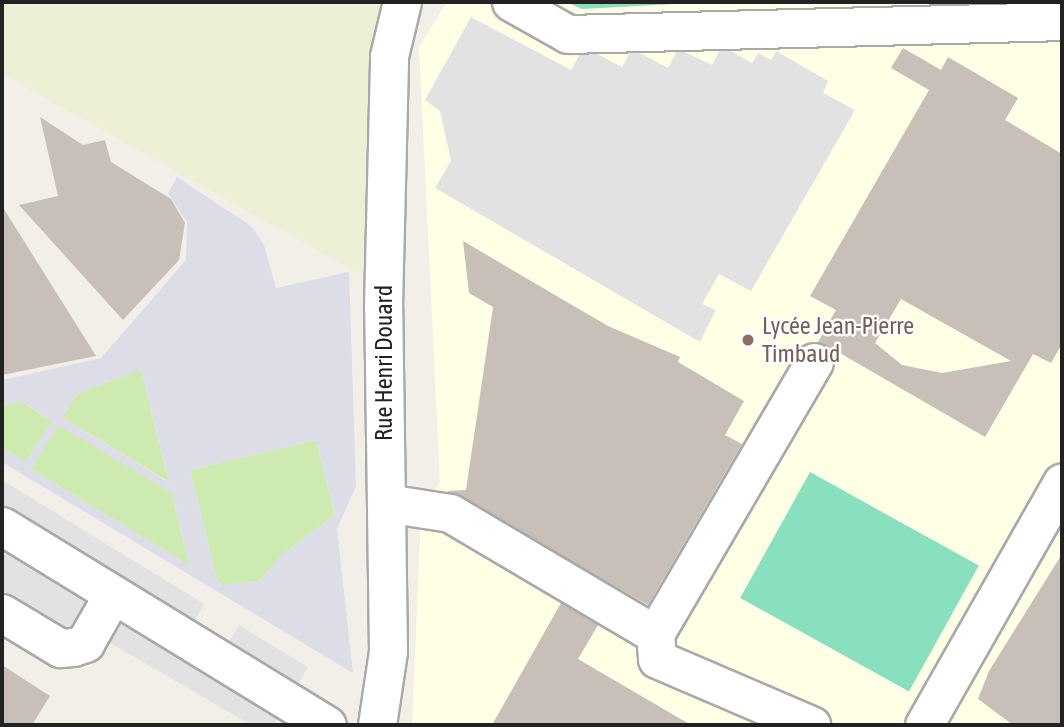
<!DOCTYPE html>
<html>
<head>
<meta charset="utf-8">
<style>
	body { margin:0 }
	#map { position:relative; width:1064px; height:727px; overflow:hidden; background:#f2efe9; font-family:"Asap Condensed",sans-serif }
	div>[style] { position:absolute }
	.education>* { inset:0; background:#ffffe5 }
	.farmland>* { inset:0; background:#eef0d5 }
	.grass>* { inset:0; background:#cdebb0 }
	.pitch>* { inset:0; background:#88e0be; transform-origin:0 0 }
	.parking>* { inset:0; background:#e2e2e2 }
	.plaza>* { inset:0; background:#dddde8 }
	.building>* { inset:0; background:#c7bfb8 }
	.roads { filter:drop-shadow(2px 0 #a9a9a9) drop-shadow(-2px 0 #a9a9a9) drop-shadow(0 2px #a9a9a9) drop-shadow(0 -2px #a9a9a9) }
	.minor>* { height:37px; margin:-18.5px; padding:0 18.5px; transform-origin:18.5px; border-radius:18.5px; background:#fff }
	.dots>* { width:19px; height:19px; translate:-50% -50%; box-sizing:border-box; border:4px solid #fff; border-radius:50% }
	span { translate:-50% -50%; white-space:nowrap; text-align:center; line-height:1.15; -webkit-text-stroke:5px #fff; paint-order:stroke }
	.education-label { font-size:24px; color:#785e54 }
	.left { translate:0 -50%; text-align:left }
	.street-label { font-size:24px; color:#222 }
	.frame { position:absolute; inset:0; border:4px solid #222; pointer-events:none }
</style>
</head>
<body>
<div id="map">
	<div class="education">
		<div style="clip-path:polygon(447px 2px,566px 2px,582px 9px,710px 2px,1062px 2px,1062px 725px,412px 725px,421px 514px,440px 482px,419px 47px)"></div>
	</div>
	<div class="farmland">
		<div style="clip-path:polygon(2px 2px,385px 2px,376px 50px,363px 276px,2px 74px)"></div>
	</div>
	<div class="grass">
		<div style="clip-path:polygon(141px 369px,169px 482px,62px 417px,77px 394px)"></div>
		<div style="clip-path:polygon(22px 402px,52px 421px,26px 462px,2px 448px,2px 405px)"></div>
		<div style="clip-path:polygon(58px 424px,172px 493px,189px 565px,31px 469px)"></div>
		<div style="clip-path:polygon(316px 440px,335px 515px,283px 554px,259px 581px,223px 585px,217px 580px,190px 470px)"></div>
	</div>
	<div class="pitch">
		<div style="clip-path:polygon(566px 2px,710px 2px,582px 9px)"></div>
		<div style="left:810px;top:472px;width:193px;height:144px;rotate:29deg"></div>
	</div>
	<div class="parking">
		<div style="clip-path:polygon(471px 17px,571px 70px,584px 47px,622px 67px,632px 49px,668px 68px,678px 49px,712px 65px,722px 46px,752px 63px,758px 53px,771px 60px,776px 51px,828px 81px,823px 93px,855px 110px,751px 291px,719px 274px,702px 304px,716px 310px,700px 342px,435px 188px,451px 161px,440px 111px,425px 100px)"></div>
		<div style="clip-path:polygon(2px 480px,204px 604px,193px 624px,227px 645px,239px 625px,308px 667px,273px 725px,251px 725px,83px 627px,59px 664px,2px 629px)"></div>
	</div>
	<div class="plaza">
		<div style="clip-path:polygon(evenodd,177px 177px,251px 226px,264px 245px,276px 288px,349px 272px,356px 486px,337px 529px,353px 673px,2px 462px,2px 448px,26px 462px,52px 421px,23px 402px,2px 405px,2px 380px,101px 358px,186px 260px,187px 222px,168px 193px,177px 177px,141px 369px,169px 481px,168px 482px,62px 417px,77px 394px,141px 369px,177px 177px,58px 425px,172px 493px,189px 565px,31px 469px,58px 425px,177px 177px,316px 440px,335px 515px,283px 554px,259px 581px,223px 585px,217px 580px,190px 470px,316px 440px)"></div>
	</div>
	<div class="building">
		<div style="clip-path:polygon(evenodd,903px 48px,941px 70px,948px 57px,1018px 98px,1005px 120px,1062px 154px,1062px 344px,1051px 363px,1033px 354px,985px 437px,838px 352px,834px 359px,818px 342px,836px 310px,810px 296px,929px 90px,891px 68px,903px 48px,901px 299px,1011px 361px,942px 373px,902px 365px,875px 343px,901px 299px)"></div>
		<div style="clip-path:polygon(40px 117px,83px 145px,105px 140px,111px 162px,171px 199px,185px 223px,179px 260px,123px 320px,19px 205px,58px 196px)"></div>
		<div style="clip-path:polygon(2px 206px,96px 356px,2px 375px)"></div>
		<div style="clip-path:polygon(463px 241px,608px 326px,680px 357px,678px 362px,744px 401px,725px 435px,742px 444px,648px 605px,447px 491px,466px 490px,493px 307px,469px 293px)"></div>
		<div style="clip-path:polygon(1062px 554px,1062px 725px,1013px 725px,978px 699px,989px 671px)"></div>
		<div style="clip-path:polygon(561px 603px,598px 625px,578px 659px,691px 725px,492px 725px)"></div>
		<div style="clip-path:polygon(2px 665px,50px 696px,32px 725px,2px 725px)"></div>
	</div>
	<div class="roads">
		<div class="minor">
			<div style="left:511px;top:2px;width:65px;rotate:29.3deg"></div>
			<div style="left:568px;top:34px;width:494px;rotate:-1.5deg"></div>
			<div style="left:386px;top:503px;width:65px;rotate:8.9deg"></div>
			<div style="left:450px;top:513px;width:238px;rotate:30.6deg"></div>
			<div style="left:655px;top:634px;width:315px;rotate:-59.7deg"></div>
			<div style="left:2px;top:526px;width:381px;rotate:31.5deg"></div>
			<div style="left:2px;top:613px;width:68px;rotate:31.1deg"></div>
			<div style="left:60px;top:648px;width:13px;rotate:-4deg"></div>
			<div style="left:73px;top:647px;width:13px;rotate:-18deg"></div>
			<div style="left:85px;top:643px;width:56px;rotate:-60.3deg"></div>
			<div style="left:655px;top:634px;width:25px;rotate:85deg"></div>
			<div style="left:657px;top:659px;width:168px;rotate:23.2deg"></div>
			<div style="left:377px;top:725px;width:75px;rotate:-81.5deg"></div>
			<div style="left:388px;top:651px;width:344px;rotate:-90.8deg"></div>
			<div style="left:383px;top:307px;width:251px;rotate:-88.6deg"></div>
			<div style="left:389px;top:56px;width:56px;rotate:-76.5deg"></div>
			<div style="left:924px;top:725px;width:279px;rotate:-60.4deg"></div>
		</div>
	</div>
	<div class="dots">
		<div style="left:748px;top:340px;background:#8d6e63"></div>
	</div>
	<div class="education-label">
		<span class="left" style="left:762px;top:340px">Lycée Jean-Pierre<br>Timbaud</span>
	</div>
	<div class="street-label">
		<span style="left:384px;top:363px;rotate:-90deg">Rue Henri Douard</span>
	</div>
	<div class="frame"></div>
</div>
</body>
</html>
